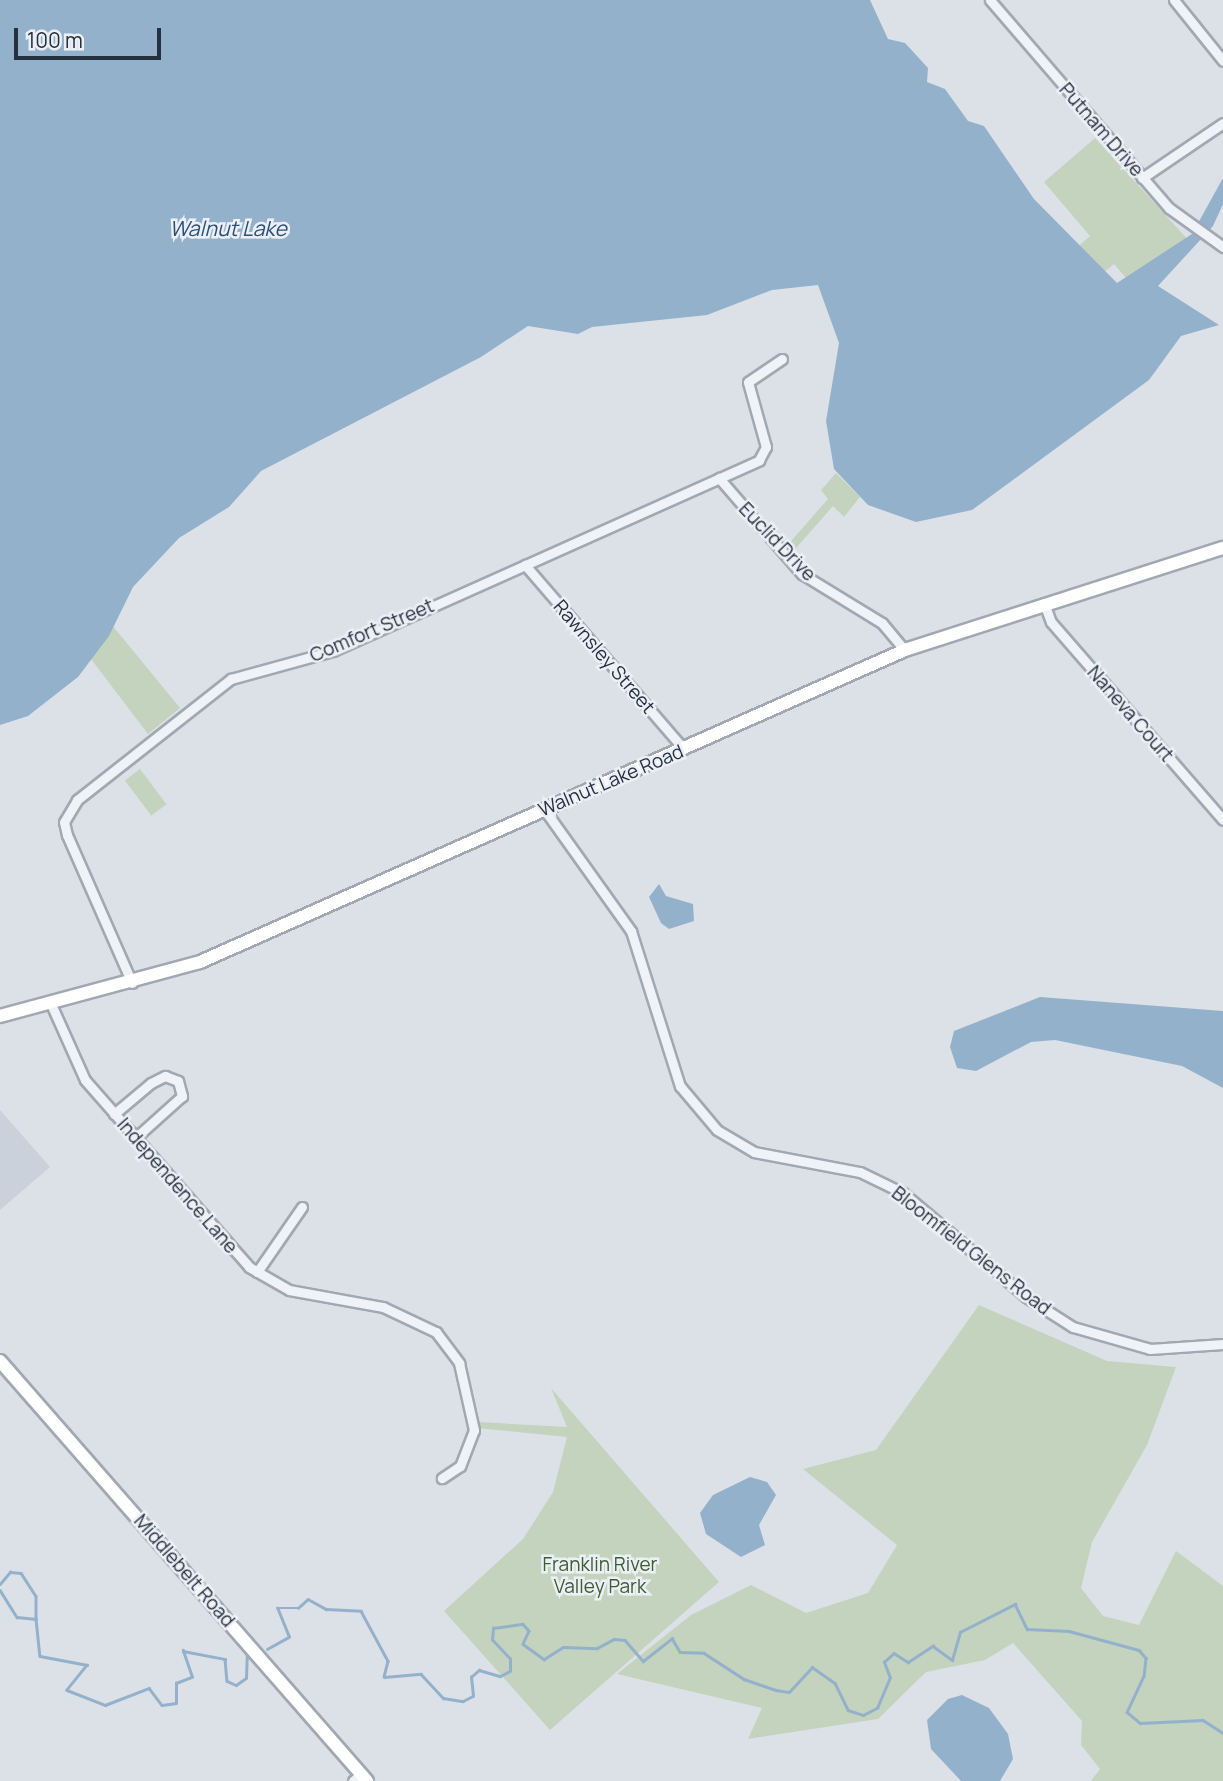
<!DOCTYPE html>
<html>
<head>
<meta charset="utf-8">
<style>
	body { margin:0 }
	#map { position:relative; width:1223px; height:1781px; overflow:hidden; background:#dce1e8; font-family:Manrope,sans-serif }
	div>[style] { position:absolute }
	.built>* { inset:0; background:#cad1da }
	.green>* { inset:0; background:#c3d3bd; transform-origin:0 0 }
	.water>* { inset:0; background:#94b1cc }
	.stream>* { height:2.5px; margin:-1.25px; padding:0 1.25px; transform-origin:1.25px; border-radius:1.25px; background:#94b1cc }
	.roads { filter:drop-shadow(2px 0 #a1a8b2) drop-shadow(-2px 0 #a1a8b2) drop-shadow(0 2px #a1a8b2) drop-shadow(0 -2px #a1a8b2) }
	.street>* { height:9px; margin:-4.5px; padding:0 4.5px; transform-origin:4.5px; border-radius:4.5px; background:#eff2f6 }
	.secondary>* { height:12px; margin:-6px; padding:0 6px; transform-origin:6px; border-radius:6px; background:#fff }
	span { translate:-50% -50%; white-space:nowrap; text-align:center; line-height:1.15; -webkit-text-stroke:5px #ecf0f6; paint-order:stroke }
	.street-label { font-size:19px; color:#253040 }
	.park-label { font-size:19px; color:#3b5d31 }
	.water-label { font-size:21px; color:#2b5077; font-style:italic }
	.scale { position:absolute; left:14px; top:28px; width:147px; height:32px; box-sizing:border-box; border:4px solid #253040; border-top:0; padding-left:9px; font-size:21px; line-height:24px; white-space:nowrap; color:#253040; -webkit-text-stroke:5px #ecf0f6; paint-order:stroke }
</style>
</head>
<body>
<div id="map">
	<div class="built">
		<div style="clip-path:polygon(0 1110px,50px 1167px,0 1210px)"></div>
	</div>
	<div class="green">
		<div style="clip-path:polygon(1095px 138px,1191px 243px,1146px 301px,1114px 264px,1080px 293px,1057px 265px,1090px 236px,1044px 182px)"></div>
		<div style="clip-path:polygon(836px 473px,860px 497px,844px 517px,833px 506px,790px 555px,784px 549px,828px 499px,821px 490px)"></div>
		<div style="clip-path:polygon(112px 625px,180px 708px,148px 734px,91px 659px)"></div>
		<div style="left:140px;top:769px;width:44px;height:19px;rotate:53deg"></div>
		<div style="clip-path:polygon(979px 1305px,1107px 1361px,1176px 1367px,1147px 1445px,1092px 1542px,1081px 1588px,1103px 1616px,1139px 1625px,1176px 1551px,1223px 1586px,1223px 1781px,1091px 1781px,1100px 1769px,1081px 1745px,1082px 1721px,1013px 1643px,985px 1660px,926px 1672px,878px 1719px,748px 1739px,762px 1708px,617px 1674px,691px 1615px,751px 1585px,806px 1613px,868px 1593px,897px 1545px,803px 1469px,876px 1450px)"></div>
		<div style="clip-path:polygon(551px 1388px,719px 1582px,550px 1730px,444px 1611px,523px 1539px,553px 1492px,567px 1437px,477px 1428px,478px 1422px,567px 1427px)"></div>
	</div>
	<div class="water">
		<div style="clip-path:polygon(0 0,870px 0,888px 39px,905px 43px,928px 68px,927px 82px,945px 89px,968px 121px,984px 126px,1034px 199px,1117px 283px,1192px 234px,1223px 178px,1223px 204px,1213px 226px,1158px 286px,1219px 325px,1181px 336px,1149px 380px,972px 510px,916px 522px,868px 505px,834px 469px,826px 421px,839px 343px,818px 285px,772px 290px,707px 315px,592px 327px,578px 334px,528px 326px,481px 357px,261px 471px,229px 507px,179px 538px,133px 587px,109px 636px,78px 677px,28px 716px,0 725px)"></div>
		<div style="clip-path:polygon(659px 884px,666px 896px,693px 904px,694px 921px,669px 929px,661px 923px,649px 897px)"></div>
		<div style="clip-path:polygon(1040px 997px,1223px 1011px,1223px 1088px,1182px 1066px,1055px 1040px,1031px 1042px,976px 1071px,957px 1068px,950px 1047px,954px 1031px)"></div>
		<div style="clip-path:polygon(750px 1477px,767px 1482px,776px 1495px,759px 1525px,765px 1545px,741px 1557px,706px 1534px,700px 1513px,713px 1495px)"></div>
		<div style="clip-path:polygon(962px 1695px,989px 1708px,1008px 1734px,1013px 1759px,1000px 1781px,961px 1781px,931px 1749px,927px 1720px,948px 1699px)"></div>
	</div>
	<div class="stream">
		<div style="left:0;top:1584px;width:16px;rotate:-50deg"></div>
		<div style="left:10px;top:1572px;width:11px;rotate:5deg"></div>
		<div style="left:21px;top:1573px;width:27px;rotate:57deg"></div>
		<div style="left:36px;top:1596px;width:22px;rotate:90deg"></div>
		<div style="left:0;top:1590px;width:32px;rotate:58deg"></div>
		<div style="left:17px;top:1617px;width:19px;rotate:6deg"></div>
		<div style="left:36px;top:1619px;width:37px;rotate:84deg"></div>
		<div style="left:40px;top:1656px;width:48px;rotate:10.8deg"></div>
		<div style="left:87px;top:1665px;width:32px;rotate:129deg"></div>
		<div style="left:67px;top:1690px;width:41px;rotate:21.5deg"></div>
		<div style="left:105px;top:1705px;width:47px;rotate:-21.1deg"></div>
		<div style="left:149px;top:1688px;width:21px;rotate:53deg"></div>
		<div style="left:162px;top:1705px;width:14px;rotate:-8deg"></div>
		<div style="left:176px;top:1703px;width:20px;rotate:-90deg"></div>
		<div style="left:176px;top:1683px;width:17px;rotate:-21deg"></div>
		<div style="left:192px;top:1677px;width:28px;rotate:-109deg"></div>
		<div style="left:183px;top:1651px;width:43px;rotate:10.8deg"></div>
		<div style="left:225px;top:1659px;width:22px;rotate:85deg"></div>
		<div style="left:227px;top:1681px;width:10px;rotate:24deg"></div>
		<div style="left:236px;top:1685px;width:12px;rotate:-35deg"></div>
		<div style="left:246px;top:1678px;width:24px;rotate:-88deg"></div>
		<div style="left:267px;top:1649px;width:25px;rotate:-29deg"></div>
		<div style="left:289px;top:1637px;width:31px;rotate:-112deg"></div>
		<div style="left:277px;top:1608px;width:21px"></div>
		<div style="left:298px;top:1608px;width:13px;rotate:-42deg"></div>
		<div style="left:308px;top:1599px;width:21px;rotate:29deg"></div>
		<div style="left:326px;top:1609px;width:35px;rotate:3deg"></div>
		<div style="left:361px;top:1611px;width:57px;rotate:61.6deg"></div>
		<div style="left:388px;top:1661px;width:16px;rotate:104deg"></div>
		<div style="left:384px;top:1677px;width:37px;rotate:-5deg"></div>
		<div style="left:421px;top:1674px;width:33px;rotate:47deg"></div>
		<div style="left:443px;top:1698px;width:20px;rotate:9deg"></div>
		<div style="left:463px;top:1701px;width:11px;rotate:-27deg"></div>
		<div style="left:473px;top:1696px;width:19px;rotate:-96deg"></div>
		<div style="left:471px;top:1677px;width:11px;rotate:-41deg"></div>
		<div style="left:479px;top:1670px;width:22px;rotate:16deg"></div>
		<div style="left:500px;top:1676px;width:11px;rotate:-27deg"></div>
		<div style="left:510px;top:1671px;width:12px;rotate:-90deg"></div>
		<div style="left:510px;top:1659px;width:26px;rotate:-133deg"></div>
		<div style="left:492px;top:1640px;width:12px;rotate:-85deg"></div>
		<div style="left:493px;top:1628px;width:30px;rotate:-8deg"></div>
		<div style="left:523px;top:1624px;width:9px;rotate:49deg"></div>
		<div style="left:529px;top:1631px;width:14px;rotate:115deg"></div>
		<div style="left:523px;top:1644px;width:26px;rotate:36deg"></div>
		<div style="left:544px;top:1659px;width:22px;rotate:-32deg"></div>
		<div style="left:563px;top:1647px;width:34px;rotate:2deg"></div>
		<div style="left:597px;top:1648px;width:19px;rotate:-28deg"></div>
		<div style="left:614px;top:1639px;width:11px;rotate:5deg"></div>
		<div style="left:625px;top:1640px;width:28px;rotate:49deg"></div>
		<div style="left:643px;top:1661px;width:37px;rotate:-38deg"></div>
		<div style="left:672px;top:1638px;width:16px;rotate:60deg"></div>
		<div style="left:680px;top:1652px;width:24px;rotate:2deg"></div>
		<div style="left:704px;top:1653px;width:48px;rotate:33deg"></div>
		<div style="left:744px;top:1679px;width:34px;rotate:19deg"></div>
		<div style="left:776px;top:1690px;width:13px;rotate:9deg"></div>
		<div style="left:789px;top:1692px;width:34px;rotate:-47deg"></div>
		<div style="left:812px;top:1667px;width:28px;rotate:35deg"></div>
		<div style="left:835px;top:1683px;width:30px;rotate:64deg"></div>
		<div style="left:848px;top:1710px;width:16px;rotate:18deg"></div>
		<div style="left:863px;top:1715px;width:16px;rotate:-27deg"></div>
		<div style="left:877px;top:1708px;width:33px;rotate:-67deg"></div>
		<div style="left:890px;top:1678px;width:17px;rotate:-111deg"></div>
		<div style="left:884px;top:1662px;width:13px;rotate:-42deg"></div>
		<div style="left:894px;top:1653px;width:17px;rotate:33deg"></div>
		<div style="left:908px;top:1662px;width:30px;rotate:-33deg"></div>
		<div style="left:933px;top:1646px;width:24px;rotate:36deg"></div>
		<div style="left:952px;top:1660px;width:29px;rotate:-74deg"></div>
		<div style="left:960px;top:1632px;width:62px;rotate:-27deg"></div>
		<div style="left:1015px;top:1604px;width:28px;rotate:64deg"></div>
		<div style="left:1027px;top:1629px;width:42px;rotate:2.7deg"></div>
		<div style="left:1069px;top:1631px;width:73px;rotate:15.2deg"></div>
		<div style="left:1139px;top:1650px;width:11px;rotate:49deg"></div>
		<div style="left:1146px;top:1658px;width:18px;rotate:96deg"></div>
		<div style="left:1144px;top:1676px;width:40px;rotate:115deg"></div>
		<div style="left:1127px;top:1712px;width:17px;rotate:40deg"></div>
		<div style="left:1140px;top:1723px;width:63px;rotate:-2.7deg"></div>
		<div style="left:1203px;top:1720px;width:24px;rotate:33deg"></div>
	</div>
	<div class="roads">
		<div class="street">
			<div style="left:990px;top:0;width:274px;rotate:49.3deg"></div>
			<div style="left:1169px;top:208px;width:67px;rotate:35.8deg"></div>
			<div style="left:1174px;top:0;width:78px;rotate:51.2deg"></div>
			<div style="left:1142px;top:178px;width:98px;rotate:-34.2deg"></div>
			<div style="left:719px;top:478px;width:127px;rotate:49.2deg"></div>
			<div style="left:802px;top:574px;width:94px;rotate:31.5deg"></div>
			<div style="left:882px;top:623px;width:35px;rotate:50deg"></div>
			<div style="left:525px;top:565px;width:243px;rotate:49.2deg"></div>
			<div style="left:1044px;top:603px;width:20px;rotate:70deg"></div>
			<div style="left:1051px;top:622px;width:262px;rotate:49deg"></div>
			<div style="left:544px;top:809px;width:150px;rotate:54.5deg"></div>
			<div style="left:631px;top:931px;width:163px;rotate:72.5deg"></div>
			<div style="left:680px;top:1086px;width:57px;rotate:49.9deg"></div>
			<div style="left:717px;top:1130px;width:43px;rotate:30.7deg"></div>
			<div style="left:754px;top:1152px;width:108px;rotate:10.7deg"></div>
			<div style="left:860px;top:1172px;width:48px;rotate:26deg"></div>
			<div style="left:903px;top:1193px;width:161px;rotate:40.2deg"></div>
			<div style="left:1026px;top:1297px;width:56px;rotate:32.6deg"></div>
			<div style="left:1073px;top:1327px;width:80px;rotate:15.9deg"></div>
			<div style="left:1150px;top:1349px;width:73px;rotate:-3.9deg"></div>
			<div style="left:132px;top:983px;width:162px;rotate:-113.7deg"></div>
			<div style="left:67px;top:835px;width:13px;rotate:-103deg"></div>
			<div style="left:64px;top:822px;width:26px;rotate:-59deg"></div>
			<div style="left:77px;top:800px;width:196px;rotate:-38.2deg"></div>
			<div style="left:231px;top:679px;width:106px;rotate:-15.4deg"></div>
			<div style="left:333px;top:651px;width:467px;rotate:-24.1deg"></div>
			<div style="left:759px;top:460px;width:15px;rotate:-62deg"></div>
			<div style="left:766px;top:447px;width:67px;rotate:-105.5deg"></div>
			<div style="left:748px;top:382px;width:41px;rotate:-34.1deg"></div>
			<div style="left:51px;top:1004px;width:83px;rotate:65.9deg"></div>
			<div style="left:85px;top:1080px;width:249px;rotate:48.7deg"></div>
			<div style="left:249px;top:1267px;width:46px;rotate:29.9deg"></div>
			<div style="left:289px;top:1290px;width:96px;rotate:10.3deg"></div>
			<div style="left:383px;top:1307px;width:59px;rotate:25.3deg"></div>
			<div style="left:436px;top:1332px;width:39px;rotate:53deg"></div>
			<div style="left:459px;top:1363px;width:69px;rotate:77.4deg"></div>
			<div style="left:474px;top:1430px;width:39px;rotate:111deg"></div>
			<div style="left:460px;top:1466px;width:22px;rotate:146deg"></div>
			<div style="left:114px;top:1114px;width:48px;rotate:-40deg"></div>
			<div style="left:151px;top:1083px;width:16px;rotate:-27deg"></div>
			<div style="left:165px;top:1076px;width:14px;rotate:21deg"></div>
			<div style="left:178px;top:1081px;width:16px;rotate:75deg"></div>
			<div style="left:182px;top:1096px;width:64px;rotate:138.1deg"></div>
			<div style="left:257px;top:1272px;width:79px;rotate:-55.3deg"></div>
			<div style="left:353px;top:1781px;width:11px;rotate:-41deg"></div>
		</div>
		<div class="secondary">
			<div style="left:0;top:1016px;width:207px;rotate:-15.1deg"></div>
			<div style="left:200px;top:962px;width:771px;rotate:-23.87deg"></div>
			<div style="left:905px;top:650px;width:334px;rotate:-17.8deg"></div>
			<div style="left:0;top:1361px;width:558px;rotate:48.85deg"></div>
		</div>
	</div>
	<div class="street-label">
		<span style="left:1101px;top:130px;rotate:49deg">Putnam Drive</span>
		<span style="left:777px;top:542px;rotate:46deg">Euclid Drive</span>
		<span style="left:372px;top:631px;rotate:-23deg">Comfort Street</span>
		<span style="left:604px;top:657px;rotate:49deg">Rawnsley Street</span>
		<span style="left:1130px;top:714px;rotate:49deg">Naneva Court</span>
		<span style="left:611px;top:781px;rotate:-23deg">Walnut Lake Road</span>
		<span style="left:177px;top:1186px;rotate:49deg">Independence Lane</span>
		<span style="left:971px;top:1251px;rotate:38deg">Bloomfield Glens Road</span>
		<span style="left:184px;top:1571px;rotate:49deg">Middlebelt Road</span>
	</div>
	<div class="park-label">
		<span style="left:600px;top:1576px">Franklin River<br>Valley Park</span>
	</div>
	<div class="water-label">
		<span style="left:228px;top:228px">Walnut Lake</span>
	</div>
	<div class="scale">100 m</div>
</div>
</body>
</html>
